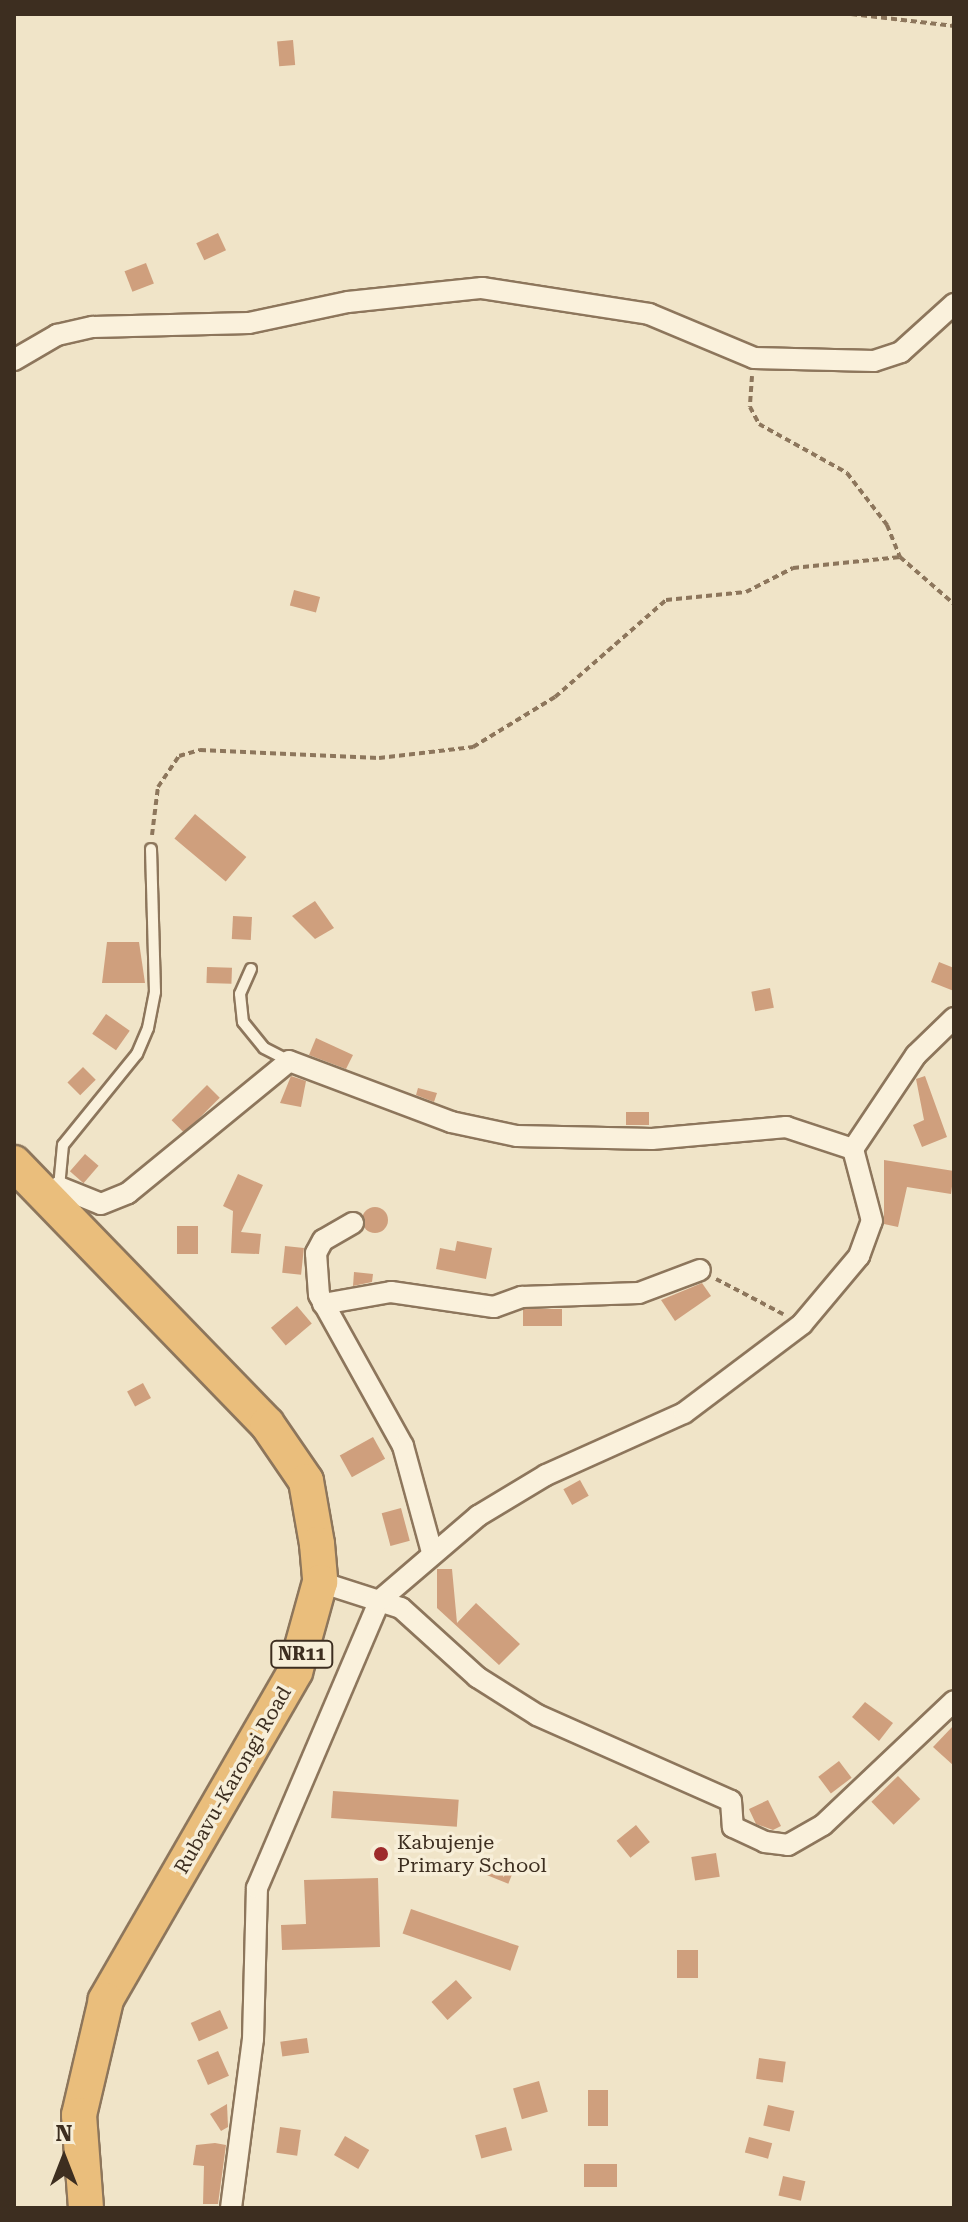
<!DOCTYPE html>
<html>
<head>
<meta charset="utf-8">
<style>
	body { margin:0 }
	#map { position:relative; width:968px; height:2222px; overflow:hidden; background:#f0e4c8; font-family:"Roboto Serif",serif }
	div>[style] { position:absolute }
	.building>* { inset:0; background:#cf9f7d; transform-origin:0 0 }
	.round { border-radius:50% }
	.path>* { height:4px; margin-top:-2px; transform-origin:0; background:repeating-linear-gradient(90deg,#8d765c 0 6px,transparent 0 10px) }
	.roads { filter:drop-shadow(2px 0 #8d765c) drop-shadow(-2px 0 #8d765c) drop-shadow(0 2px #8d765c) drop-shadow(0 -2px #8d765c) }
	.service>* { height:10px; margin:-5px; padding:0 5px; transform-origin:5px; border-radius:5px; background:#faf1dc }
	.minor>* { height:20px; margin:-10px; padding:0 10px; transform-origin:10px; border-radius:10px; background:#faf1dc }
	.trunk>* { height:34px; margin:-17px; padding:0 17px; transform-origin:17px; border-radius:17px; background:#eabe7c }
	.dots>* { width:22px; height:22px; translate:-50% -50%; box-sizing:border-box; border:4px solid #f7eed8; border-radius:50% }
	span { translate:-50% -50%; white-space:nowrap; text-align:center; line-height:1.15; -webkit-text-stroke:7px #f7eed8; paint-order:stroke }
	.shield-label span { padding:2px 6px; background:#f7eed8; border:2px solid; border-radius:6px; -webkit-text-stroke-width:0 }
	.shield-label { font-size:18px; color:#3d2e20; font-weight:700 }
	.street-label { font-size:20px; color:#3d2e20 }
	.poi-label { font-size:20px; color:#3d2e20 }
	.left { translate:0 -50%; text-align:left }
	.frame { position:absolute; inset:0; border:16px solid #3d2e20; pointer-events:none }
	.north { position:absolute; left:24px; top:2118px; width:80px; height:80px; -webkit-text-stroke:6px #f7eed8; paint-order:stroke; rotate:0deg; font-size:22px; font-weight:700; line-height:32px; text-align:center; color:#3d2e20 }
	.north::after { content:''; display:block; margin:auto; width:28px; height:36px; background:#3d2e20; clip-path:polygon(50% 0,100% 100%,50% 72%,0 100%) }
</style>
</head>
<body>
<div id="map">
	<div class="building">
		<div style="left:293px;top:40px;width:25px;height:16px;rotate:85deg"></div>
		<div style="left:218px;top:233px;width:19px;height:24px;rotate:65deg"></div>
		<div style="left:146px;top:263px;width:22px;height:23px;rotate:69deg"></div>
		<div style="left:294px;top:590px;width:27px;height:16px;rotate:15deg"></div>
		<div style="left:195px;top:814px;width:67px;height:32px;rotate:40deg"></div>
		<div style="clip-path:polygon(315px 901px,334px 928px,315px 939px,292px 916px)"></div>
		<div style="left:233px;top:916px;width:19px;height:23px;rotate:3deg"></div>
		<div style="clip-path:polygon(107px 942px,139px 942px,145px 983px,102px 983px)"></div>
		<div style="clip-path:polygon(939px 962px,954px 968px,954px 991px,931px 982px)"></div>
		<div style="left:207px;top:967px;width:25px;height:16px;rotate:2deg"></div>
		<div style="left:770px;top:988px;width:20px;height:19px;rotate:79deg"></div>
		<div style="left:106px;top:1014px;width:29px;height:24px;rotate:35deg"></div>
		<div style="clip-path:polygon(316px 1038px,353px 1055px,346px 1069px,309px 1055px)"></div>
		<div style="left:83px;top:1067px;width:18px;height:22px;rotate:45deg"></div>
		<div style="clip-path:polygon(291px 1076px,306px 1081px,301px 1107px,280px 1103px)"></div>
		<div style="clip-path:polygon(925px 1076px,947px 1137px,922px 1147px,913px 1125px,924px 1120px,916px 1079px)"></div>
		<div style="left:207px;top:1085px;width:18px;height:50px;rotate:45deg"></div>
		<div style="clip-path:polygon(418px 1088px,437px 1093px,434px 1102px,416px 1095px)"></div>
		<div style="left:626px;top:1112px;width:23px;height:13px"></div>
		<div style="left:85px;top:1154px;width:18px;height:23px;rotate:41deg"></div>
		<div style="clip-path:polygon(884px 1160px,954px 1171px,951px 1194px,907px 1187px,898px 1227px,884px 1224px)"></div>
		<div style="clip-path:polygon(238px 1174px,263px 1185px,241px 1232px,261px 1234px,259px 1254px,231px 1253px,233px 1211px,223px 1206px)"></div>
		<div class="round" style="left:362px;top:1207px;width:26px;height:26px"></div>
		<div style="left:177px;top:1226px;width:21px;height:28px"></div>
		<div style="clip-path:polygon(457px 1241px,492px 1248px,486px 1279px,436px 1269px,440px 1248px,455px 1251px)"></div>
		<div style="left:285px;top:1246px;width:19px;height:27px;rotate:6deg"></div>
		<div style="clip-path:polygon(354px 1272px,373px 1274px,372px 1282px,353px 1286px)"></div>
		<div style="clip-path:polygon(702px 1283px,711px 1296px,675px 1321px,661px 1300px)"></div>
		<div style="left:297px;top:1306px;width:23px;height:34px;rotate:50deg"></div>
		<div style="left:562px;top:1309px;width:17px;height:39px;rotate:90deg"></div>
		<div style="left:143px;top:1383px;width:17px;height:18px;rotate:62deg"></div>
		<div style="left:373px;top:1437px;width:25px;height:38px;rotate:61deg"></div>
		<div style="left:580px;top:1480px;width:18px;height:19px;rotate:61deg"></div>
		<div style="left:401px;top:1508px;width:34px;height:20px;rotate:75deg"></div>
		<div style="clip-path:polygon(437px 1569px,452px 1569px,457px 1623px,476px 1603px,520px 1644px,499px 1665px,437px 1608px)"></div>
		<div style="clip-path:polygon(865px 1702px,893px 1723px,879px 1741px,852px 1717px)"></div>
		<div style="clip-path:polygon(954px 1725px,954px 1766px,933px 1747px)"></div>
		<div style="left:839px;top:1761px;width:21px;height:26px;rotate:53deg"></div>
		<div style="left:898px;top:1776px;width:32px;height:37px;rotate:46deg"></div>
		<div style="left:333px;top:1791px;width:126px;height:27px;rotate:4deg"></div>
		<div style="clip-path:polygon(768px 1800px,781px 1826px,773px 1830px,756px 1824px,749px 1809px)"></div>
		<div style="left:636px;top:1825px;width:22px;height:25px;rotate:51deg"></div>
		<div style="left:716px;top:1853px;width:24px;height:25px;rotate:81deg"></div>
		<div style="left:485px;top:1856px;width:32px;height:17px;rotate:22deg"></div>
		<div style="clip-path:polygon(378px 1878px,380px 1947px,282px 1950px,281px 1925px,306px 1924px,304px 1880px)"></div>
		<div style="left:411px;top:1909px;width:114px;height:26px;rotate:19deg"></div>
		<div style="left:677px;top:1950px;width:21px;height:28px"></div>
		<div style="left:456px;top:1980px;width:24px;height:33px;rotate:48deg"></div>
		<div style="left:220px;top:2010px;width:20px;height:32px;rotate:66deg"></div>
		<div style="left:307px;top:2038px;width:15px;height:27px;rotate:82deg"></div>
		<div style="left:218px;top:2051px;width:27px;height:23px;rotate:66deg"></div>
		<div style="left:759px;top:2058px;width:27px;height:21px;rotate:8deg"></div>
		<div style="left:539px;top:2081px;width:32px;height:27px;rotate:74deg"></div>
		<div style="left:588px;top:2090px;width:20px;height:36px"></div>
		<div style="clip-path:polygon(227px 2104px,228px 2127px,221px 2131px,210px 2114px)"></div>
		<div style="left:768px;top:2105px;width:27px;height:21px;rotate:13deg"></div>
		<div style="left:280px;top:2127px;width:21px;height:26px;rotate:8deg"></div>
		<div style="left:506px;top:2127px;width:24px;height:32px;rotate:75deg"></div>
		<div style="left:345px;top:2136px;width:28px;height:22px;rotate:30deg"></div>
		<div style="left:749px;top:2137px;width:24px;height:16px;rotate:15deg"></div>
		<div style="clip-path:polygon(215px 2143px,226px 2145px,218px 2204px,203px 2204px,204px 2166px,193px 2165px,196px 2145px)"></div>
		<div style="left:617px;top:2164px;width:23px;height:33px;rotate:90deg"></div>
		<div style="left:783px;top:2176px;width:23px;height:20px;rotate:13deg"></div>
	</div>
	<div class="path">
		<div style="left:851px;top:14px;width:104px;rotate:6.6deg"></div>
		<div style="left:752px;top:376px;width:31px;rotate:94deg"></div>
		<div style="left:750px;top:407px;width:19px;rotate:62deg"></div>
		<div style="left:759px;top:424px;width:101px;rotate:29.1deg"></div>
		<div style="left:847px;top:473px;width:66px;rotate:52.4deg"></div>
		<div style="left:887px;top:525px;width:35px;rotate:68deg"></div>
		<div style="left:900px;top:557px;width:72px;rotate:41deg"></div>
		<div style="left:152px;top:835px;width:48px;rotate:-82.9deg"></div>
		<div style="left:158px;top:787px;width:37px;rotate:-56deg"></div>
		<div style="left:179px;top:756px;width:22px;rotate:-16deg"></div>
		<div style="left:200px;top:750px;width:179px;rotate:2.6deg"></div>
		<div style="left:379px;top:758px;width:95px;rotate:-6.7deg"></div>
		<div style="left:473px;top:747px;width:96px;rotate:-31.4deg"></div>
		<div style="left:555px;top:697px;width:147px;rotate:-41.1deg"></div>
		<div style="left:666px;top:600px;width:80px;rotate:-5.7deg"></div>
		<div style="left:746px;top:592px;width:53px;rotate:-27.1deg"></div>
		<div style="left:793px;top:568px;width:108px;rotate:-5.9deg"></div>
		<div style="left:716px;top:1279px;width:76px;rotate:27.6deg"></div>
	</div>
	<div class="roads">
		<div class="service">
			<div style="left:251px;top:969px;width:27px;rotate:114deg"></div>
			<div style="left:240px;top:994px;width:28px;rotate:84deg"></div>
			<div style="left:243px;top:1022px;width:33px;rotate:51deg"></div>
			<div style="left:264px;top:1048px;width:28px;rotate:27deg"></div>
			<div style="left:59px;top:1187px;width:42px;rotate:-84.6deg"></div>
			<div style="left:63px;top:1145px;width:117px;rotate:-50.9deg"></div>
			<div style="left:137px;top:1054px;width:28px;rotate:-67deg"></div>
			<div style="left:148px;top:1028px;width:37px;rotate:-79deg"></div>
			<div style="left:155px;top:992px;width:143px;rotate:-91.6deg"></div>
		</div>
		<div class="minor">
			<div style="left:14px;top:360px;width:50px;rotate:-30.2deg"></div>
			<div style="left:57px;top:335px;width:37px;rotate:-13deg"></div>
			<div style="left:93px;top:327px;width:156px;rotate:-1.5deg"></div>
			<div style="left:249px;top:323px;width:101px;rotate:-12deg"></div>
			<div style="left:348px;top:302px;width:135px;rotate:-6deg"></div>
			<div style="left:482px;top:288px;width:169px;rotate:8.8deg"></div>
			<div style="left:649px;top:314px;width:114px;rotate:22.7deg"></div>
			<div style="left:754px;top:358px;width:120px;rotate:1.4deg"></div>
			<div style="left:874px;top:361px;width:28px;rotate:-18deg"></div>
			<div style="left:901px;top:352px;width:72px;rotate:-42.2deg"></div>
			<div style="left:45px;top:1198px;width:18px;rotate:-38deg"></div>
			<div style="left:59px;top:1187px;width:45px;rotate:22deg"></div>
			<div style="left:101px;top:1204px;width:29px;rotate:-22deg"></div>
			<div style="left:128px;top:1193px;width:208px;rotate:-39.3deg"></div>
			<div style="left:289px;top:1061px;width:173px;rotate:20.6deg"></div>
			<div style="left:451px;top:1122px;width:67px;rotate:12deg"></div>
			<div style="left:517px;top:1136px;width:135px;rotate:1.3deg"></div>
			<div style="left:652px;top:1139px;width:135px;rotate:-5.1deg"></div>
			<div style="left:786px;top:1127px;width:71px;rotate:18.2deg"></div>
			<div style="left:353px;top:1223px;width:34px;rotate:150deg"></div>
			<div style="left:323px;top:1240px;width:15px;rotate:118deg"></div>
			<div style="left:316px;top:1253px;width:42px;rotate:85.9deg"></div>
			<div style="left:319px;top:1295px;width:173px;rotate:60.9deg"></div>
			<div style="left:403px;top:1446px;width:110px;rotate:74.7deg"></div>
			<div style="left:323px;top:1304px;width:69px;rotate:-10deg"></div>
			<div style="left:391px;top:1292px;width:104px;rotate:8.3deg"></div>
			<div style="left:494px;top:1307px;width:30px;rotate:-20deg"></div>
			<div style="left:522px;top:1297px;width:117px;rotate:-2deg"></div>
			<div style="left:639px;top:1293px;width:65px;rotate:-20.7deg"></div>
			<div style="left:320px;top:1582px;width:85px;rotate:17.8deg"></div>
			<div style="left:401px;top:1608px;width:103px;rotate:42.2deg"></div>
			<div style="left:477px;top:1677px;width:71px;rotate:32.3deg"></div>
			<div style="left:537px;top:1715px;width:212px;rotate:23.9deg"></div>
			<div style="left:731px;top:1801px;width:26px;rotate:86deg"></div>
			<div style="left:733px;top:1827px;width:35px;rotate:25deg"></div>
			<div style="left:765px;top:1842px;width:23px;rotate:7deg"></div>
			<div style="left:788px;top:1845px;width:40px;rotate:-29.7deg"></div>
			<div style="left:823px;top:1825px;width:180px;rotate:-43.4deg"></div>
			<div style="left:231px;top:2208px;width:170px;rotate:-82.6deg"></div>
			<div style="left:253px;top:2039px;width:151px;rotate:-88.5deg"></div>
			<div style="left:257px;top:1888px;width:313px;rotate:-66.9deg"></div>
			<div style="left:380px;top:1600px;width:129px;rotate:-40.6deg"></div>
			<div style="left:478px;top:1516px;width:79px;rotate:-31.1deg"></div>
			<div style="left:546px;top:1475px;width:151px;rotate:-24.2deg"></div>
			<div style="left:684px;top:1413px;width:148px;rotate:-37deg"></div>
			<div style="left:802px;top:1324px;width:89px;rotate:-50deg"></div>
			<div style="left:859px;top:1256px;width:37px;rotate:-70deg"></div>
			<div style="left:872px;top:1221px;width:74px;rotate:-104.8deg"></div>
			<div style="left:853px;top:1149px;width:113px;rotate:-56.2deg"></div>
			<div style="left:916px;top:1055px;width:53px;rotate:-44.2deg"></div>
		</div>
		<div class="trunk">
			<div style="left:14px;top:1163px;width:363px;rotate:45.9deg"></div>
			<div style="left:267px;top:1424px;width:69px;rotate:55.6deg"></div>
			<div style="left:306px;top:1481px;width:64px;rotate:80.1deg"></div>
			<div style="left:317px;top:1544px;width:38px;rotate:85deg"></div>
			<div style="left:320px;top:1582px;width:93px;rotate:105.5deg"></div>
			<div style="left:295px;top:1672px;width:379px;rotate:120deg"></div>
			<div style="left:106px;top:2000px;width:118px;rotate:103.2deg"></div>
			<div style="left:79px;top:2115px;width:93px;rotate:85.7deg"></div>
		</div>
	</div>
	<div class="dots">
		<div style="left:381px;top:1854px;background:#9e2a2b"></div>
	</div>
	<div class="shield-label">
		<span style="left:302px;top:1654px">NR11</span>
	</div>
	<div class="street-label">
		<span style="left:233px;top:1780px;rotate:-60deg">Rubavu-Karongi Road</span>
	</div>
	<div class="poi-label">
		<span class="left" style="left:397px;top:1854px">Kabujenje<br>Primary School</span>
	</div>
	<div class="frame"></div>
	<div class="north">N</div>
</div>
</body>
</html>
